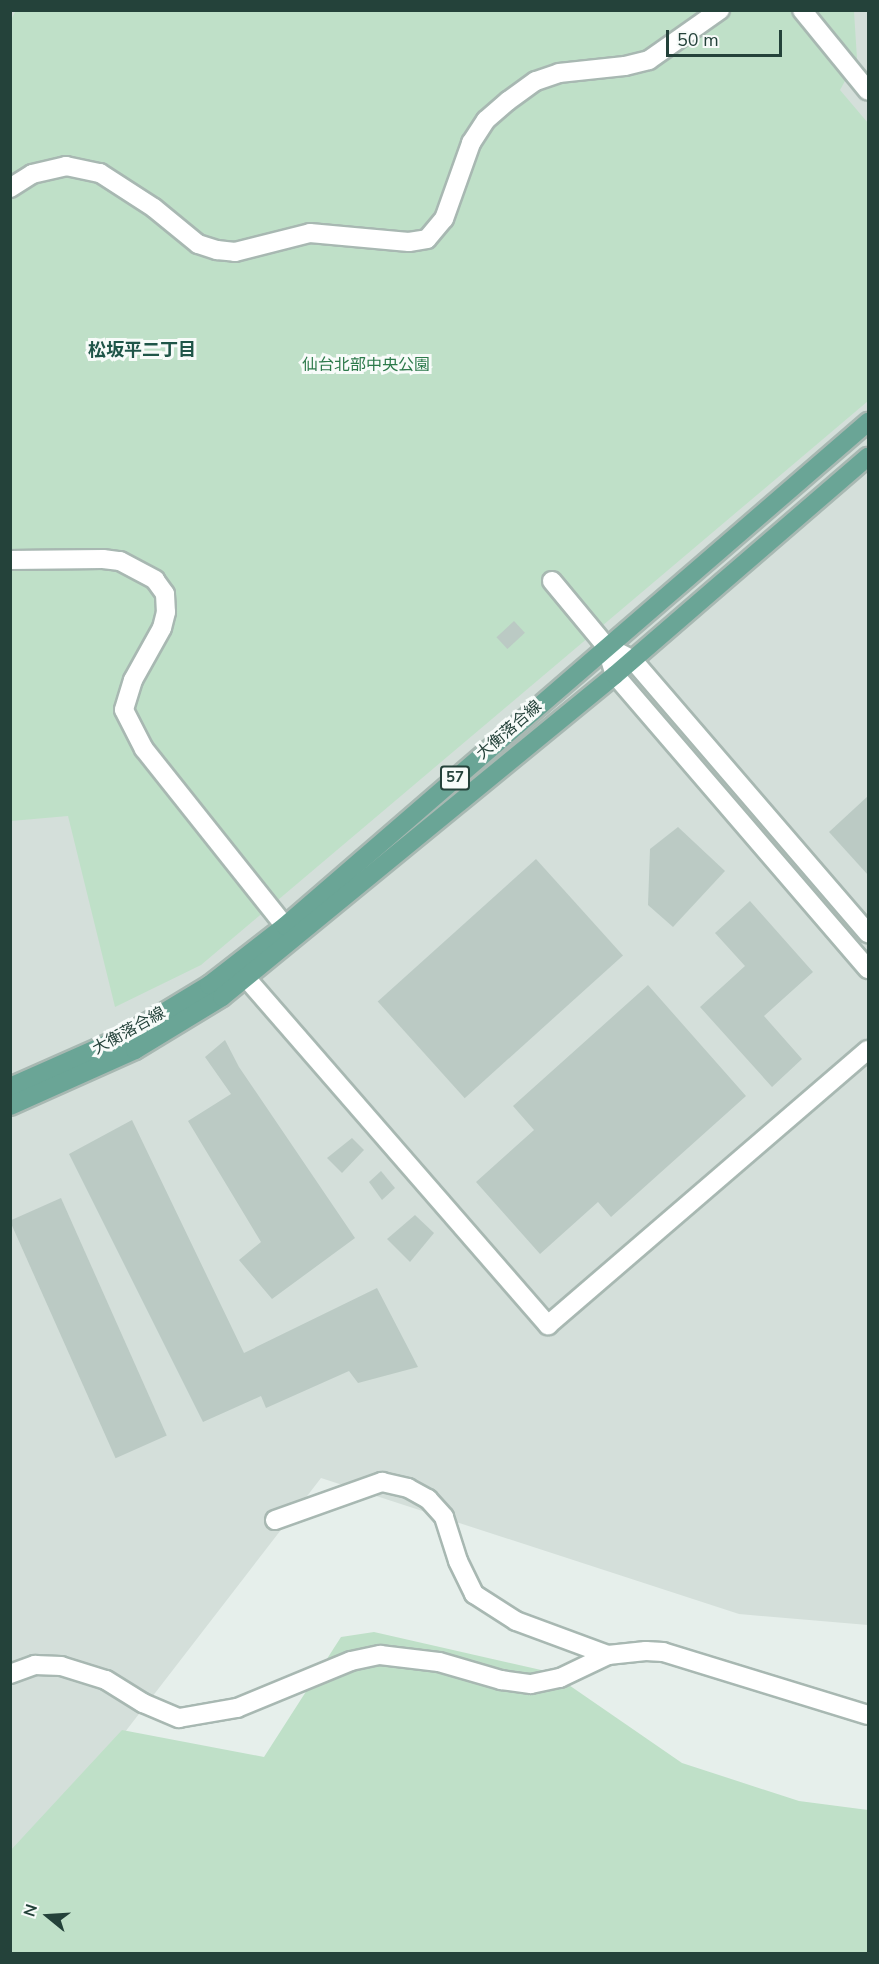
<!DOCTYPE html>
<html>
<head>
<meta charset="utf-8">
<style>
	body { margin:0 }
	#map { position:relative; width:879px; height:1964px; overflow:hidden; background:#e6efeb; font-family:"Nunito Sans","Noto Sans JP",sans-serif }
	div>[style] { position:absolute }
	.built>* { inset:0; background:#d4dfda }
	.green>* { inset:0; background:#bfe0c8 }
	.building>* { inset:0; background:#bbcac4; transform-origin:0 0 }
	.roads { filter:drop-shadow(2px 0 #a8b8b2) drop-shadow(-2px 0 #a8b8b2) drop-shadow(0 2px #a8b8b2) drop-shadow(0 -2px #a8b8b2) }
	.minor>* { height:18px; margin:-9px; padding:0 9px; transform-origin:9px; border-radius:9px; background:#fff }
	.major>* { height:18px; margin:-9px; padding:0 9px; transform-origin:9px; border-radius:9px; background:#6aa596 }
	span { translate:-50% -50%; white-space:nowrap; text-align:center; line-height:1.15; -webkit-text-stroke:6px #f7fbf9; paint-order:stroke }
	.shield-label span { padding:2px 4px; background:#f7fbf9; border:2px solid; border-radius:4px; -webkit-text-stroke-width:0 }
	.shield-label { font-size:15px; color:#24423a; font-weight:700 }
	.park-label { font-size:16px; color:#2d7a4b }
	.street-label { font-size:16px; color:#24423a }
	.neighbourhood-label { font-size:18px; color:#1f5548; font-weight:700 }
	.frame { position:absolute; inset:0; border:12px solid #24423a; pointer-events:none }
	.north { position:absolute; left:18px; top:1886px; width:60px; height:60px; -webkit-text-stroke:4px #f7fbf9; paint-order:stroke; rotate:288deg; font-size:16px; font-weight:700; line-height:24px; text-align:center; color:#24423a }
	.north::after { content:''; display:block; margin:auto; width:21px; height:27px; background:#24423a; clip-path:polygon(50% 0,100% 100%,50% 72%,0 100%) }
	.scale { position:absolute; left:666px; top:30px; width:116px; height:27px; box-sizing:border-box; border:3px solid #24423a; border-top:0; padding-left:8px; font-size:18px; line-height:21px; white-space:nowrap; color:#24423a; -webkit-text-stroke:4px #f7fbf9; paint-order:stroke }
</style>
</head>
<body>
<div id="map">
	<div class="built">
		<div style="clip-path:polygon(11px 11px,868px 11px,868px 1625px,739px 1614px,321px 1478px,98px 1767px,11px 1954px)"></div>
	</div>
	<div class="green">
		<div style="clip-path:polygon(16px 10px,854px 11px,857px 59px,840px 90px,868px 123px,868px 401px,201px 965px,115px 1007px,68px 816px,11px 821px,10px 22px)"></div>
		<div style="clip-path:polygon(374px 1632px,550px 1672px,682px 1763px,799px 1801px,868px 1810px,868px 1953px,11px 1953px,10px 1851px,122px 1730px,264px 1757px,341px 1637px)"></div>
	</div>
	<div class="building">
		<div style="left:514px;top:621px;width:16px;height:24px;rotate:47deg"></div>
		<div style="clip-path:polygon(868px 796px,868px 875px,829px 832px)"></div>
		<div style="clip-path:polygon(678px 827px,725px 871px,673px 927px,648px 905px,650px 849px)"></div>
		<div style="left:536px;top:859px;width:130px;height:213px;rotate:48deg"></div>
		<div style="clip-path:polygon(750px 901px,813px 972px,764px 1016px,802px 1059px,772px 1087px,700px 1007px,745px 966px,715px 933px)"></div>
		<div style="clip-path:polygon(648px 985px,746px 1096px,611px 1217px,598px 1202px,540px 1254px,476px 1182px,534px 1130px,513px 1106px)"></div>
		<div style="clip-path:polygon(225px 1040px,239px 1067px,355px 1238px,272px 1299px,239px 1260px,261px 1242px,188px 1121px,231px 1094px,205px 1057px)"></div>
		<div style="clip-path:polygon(132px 1120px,244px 1353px,377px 1288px,418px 1367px,358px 1383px,349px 1371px,266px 1408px,261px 1396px,203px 1422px,69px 1154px)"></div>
		<div style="clip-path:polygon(352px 1138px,364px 1150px,342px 1173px,327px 1158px)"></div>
		<div style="clip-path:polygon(381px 1171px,395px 1188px,382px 1200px,369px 1182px)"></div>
		<div style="left:61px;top:1198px;width:260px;height:56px;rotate:66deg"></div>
		<div style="clip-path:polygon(415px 1215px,434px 1233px,410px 1262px,387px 1239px)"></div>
	</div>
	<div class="roads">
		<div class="minor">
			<div style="left:802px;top:10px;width:104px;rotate:50.8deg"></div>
			<div style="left:10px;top:188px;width:26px;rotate:-32deg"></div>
			<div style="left:32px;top:174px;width:35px;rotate:-13deg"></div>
			<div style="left:66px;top:166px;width:35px;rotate:12deg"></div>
			<div style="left:100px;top:173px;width:64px;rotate:32.9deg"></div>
			<div style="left:154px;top:208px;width:57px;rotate:39.3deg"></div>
			<div style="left:198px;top:244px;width:20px;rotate:18deg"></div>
			<div style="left:217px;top:250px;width:18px;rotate:6deg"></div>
			<div style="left:235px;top:252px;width:77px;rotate:-14.2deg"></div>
			<div style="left:310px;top:233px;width:99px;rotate:5.2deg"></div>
			<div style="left:409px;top:242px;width:18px;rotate:-9deg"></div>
			<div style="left:427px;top:239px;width:26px;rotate:-50deg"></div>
			<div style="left:444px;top:219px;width:81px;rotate:-70.4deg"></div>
			<div style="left:471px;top:143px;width:27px;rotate:-57deg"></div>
			<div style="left:486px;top:120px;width:29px;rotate:-41deg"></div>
			<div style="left:508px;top:101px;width:34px;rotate:-36deg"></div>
			<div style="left:536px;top:81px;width:24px;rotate:-19deg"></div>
			<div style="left:559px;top:73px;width:66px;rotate:-6.1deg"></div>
			<div style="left:625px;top:66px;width:25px;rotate:-14deg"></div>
			<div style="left:649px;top:60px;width:87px;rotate:-35.2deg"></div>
			<div style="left:10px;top:560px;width:93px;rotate:-0.6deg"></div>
			<div style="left:103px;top:559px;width:17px;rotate:7deg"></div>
			<div style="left:120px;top:561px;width:40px;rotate:28deg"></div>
			<div style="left:155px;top:580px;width:17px;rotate:54deg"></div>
			<div style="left:165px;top:594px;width:18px;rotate:87deg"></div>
			<div style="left:166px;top:612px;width:16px;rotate:104deg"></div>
			<div style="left:162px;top:628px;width:60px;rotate:119.1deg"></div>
			<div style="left:133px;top:680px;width:31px;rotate:107deg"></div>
			<div style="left:124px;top:710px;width:44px;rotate:62.9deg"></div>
			<div style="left:144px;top:749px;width:226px;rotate:51.5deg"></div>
			<div style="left:552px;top:581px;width:85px;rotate:50.3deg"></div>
			<div style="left:606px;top:646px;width:30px;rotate:73deg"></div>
			<div style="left:615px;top:675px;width:388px;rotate:49.3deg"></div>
			<div style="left:606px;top:646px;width:29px;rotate:27deg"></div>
			<div style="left:632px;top:659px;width:362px;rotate:49.3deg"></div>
			<div style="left:247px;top:979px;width:459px;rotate:49deg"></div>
			<div style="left:548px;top:1325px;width:422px;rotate:-40.7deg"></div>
			<div style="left:275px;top:1520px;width:114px;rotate:-19.6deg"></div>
			<div style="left:382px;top:1482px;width:27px;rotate:13deg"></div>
			<div style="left:408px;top:1488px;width:23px;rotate:29deg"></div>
			<div style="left:428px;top:1499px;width:24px;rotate:48deg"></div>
			<div style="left:444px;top:1517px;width:46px;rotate:72.3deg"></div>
			<div style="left:458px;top:1561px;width:37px;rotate:64deg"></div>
			<div style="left:474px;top:1594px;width:50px;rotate:32.7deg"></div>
			<div style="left:516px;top:1621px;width:98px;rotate:20.3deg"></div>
			<div style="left:10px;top:1674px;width:27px;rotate:-20deg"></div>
			<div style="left:35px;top:1665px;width:26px;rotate:2deg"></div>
			<div style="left:61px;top:1666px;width:47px;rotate:17.3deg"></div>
			<div style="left:106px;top:1680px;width:44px;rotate:31.9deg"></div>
			<div style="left:143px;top:1703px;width:39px;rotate:23deg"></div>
			<div style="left:179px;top:1718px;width:59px;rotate:-9.8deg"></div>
			<div style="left:237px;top:1708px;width:123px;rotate:-22.4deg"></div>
			<div style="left:351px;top:1661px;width:30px;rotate:-12deg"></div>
			<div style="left:380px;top:1655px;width:59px;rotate:6.8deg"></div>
			<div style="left:439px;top:1662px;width:65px;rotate:16.2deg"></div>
			<div style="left:501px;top:1680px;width:30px;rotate:8deg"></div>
			<div style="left:531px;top:1684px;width:30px;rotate:-12deg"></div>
			<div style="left:560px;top:1678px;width:53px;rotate:-25.6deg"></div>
			<div style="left:608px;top:1655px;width:38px;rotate:-6deg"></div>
			<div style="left:646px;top:1651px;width:17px;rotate:3deg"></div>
			<div style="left:663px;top:1652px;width:214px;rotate:17.1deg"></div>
		</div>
		<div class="major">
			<div style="left:10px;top:1087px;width:126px;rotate:-23.9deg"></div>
			<div style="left:125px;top:1036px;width:98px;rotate:-31.3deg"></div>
			<div style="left:209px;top:985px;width:96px;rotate:-37.8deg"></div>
			<div style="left:285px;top:926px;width:771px;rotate:-40.84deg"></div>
			<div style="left:10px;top:1106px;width:137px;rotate:-24.1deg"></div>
			<div style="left:135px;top:1050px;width:102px;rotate:-31.3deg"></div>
			<div style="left:222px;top:997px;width:508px;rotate:-39.33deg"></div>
			<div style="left:615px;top:675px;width:334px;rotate:-40.8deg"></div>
		</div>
	</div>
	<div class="shield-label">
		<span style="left:455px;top:778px">57</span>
	</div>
	<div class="park-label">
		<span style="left:366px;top:365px">仙台北部中央公園</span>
	</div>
	<div class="street-label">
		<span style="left:509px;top:730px;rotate:-41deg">大衡落合線</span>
		<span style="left:129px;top:1031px;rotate:-29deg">大衡落合線</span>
	</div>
	<div class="neighbourhood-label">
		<span style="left:142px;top:350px">松坂平二丁目</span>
	</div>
	<div class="frame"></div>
	<div class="north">N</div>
	<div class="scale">50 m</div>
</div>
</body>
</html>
